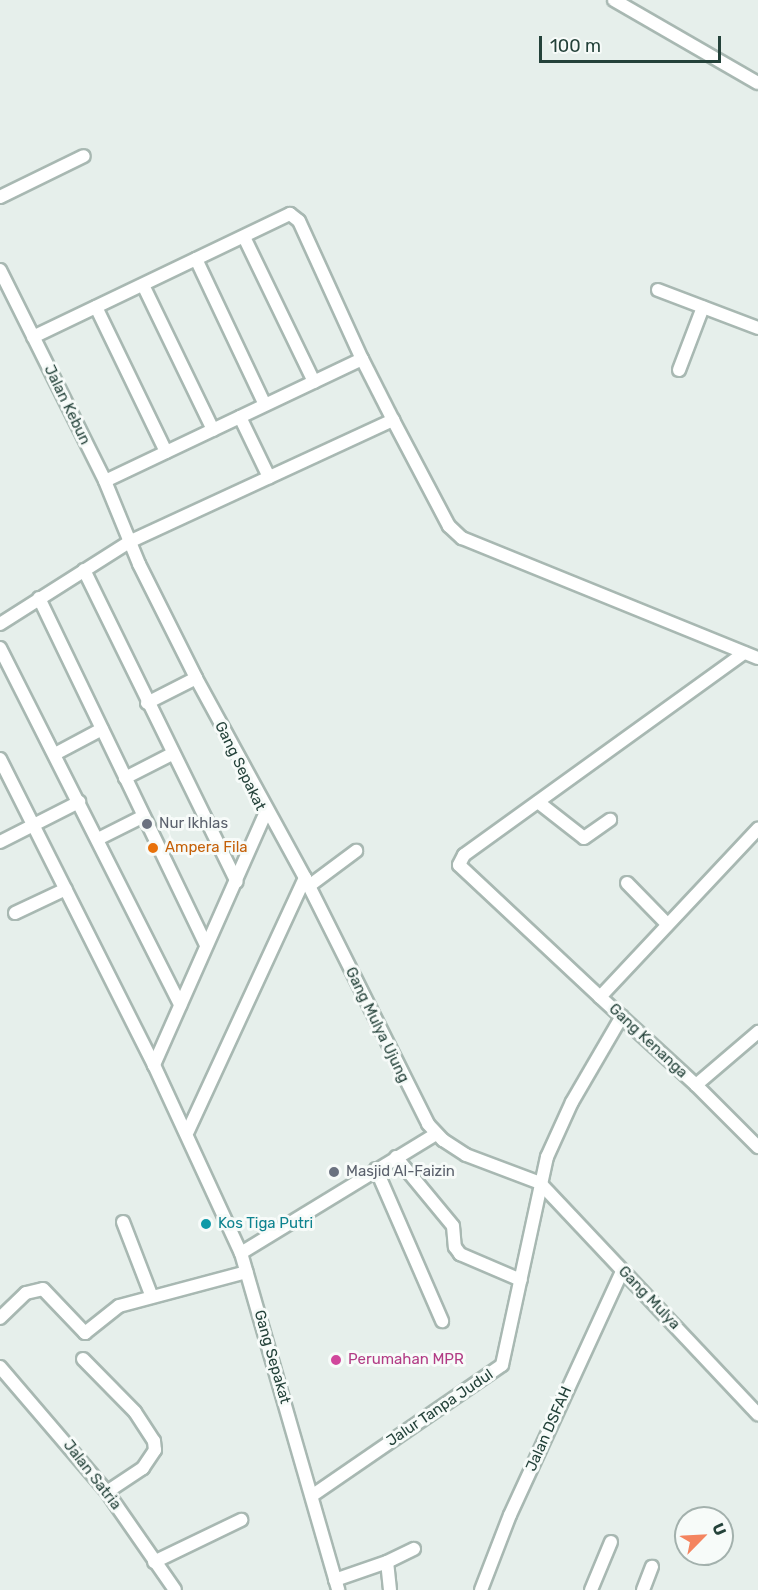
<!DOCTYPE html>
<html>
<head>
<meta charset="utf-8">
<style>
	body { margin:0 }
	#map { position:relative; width:758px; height:1590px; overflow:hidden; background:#e6efeb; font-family:Rubik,sans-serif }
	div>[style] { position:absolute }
	.roads { filter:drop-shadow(2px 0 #a8b8b2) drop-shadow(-2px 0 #a8b8b2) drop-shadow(0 2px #a8b8b2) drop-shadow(0 -2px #a8b8b2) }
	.street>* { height:12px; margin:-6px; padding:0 6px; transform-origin:6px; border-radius:6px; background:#fff }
	.dots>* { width:16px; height:16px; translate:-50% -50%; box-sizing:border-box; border:3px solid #f7fbf9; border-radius:50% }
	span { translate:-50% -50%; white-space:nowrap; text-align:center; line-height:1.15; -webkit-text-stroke:6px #f7fbf9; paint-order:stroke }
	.street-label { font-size:15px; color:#24423a }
	.worship-label { font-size:15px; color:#5b616d }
	.left { translate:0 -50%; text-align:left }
	.food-label { font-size:15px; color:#c56008 }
	.culture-label { font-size:15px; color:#0d838f }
	.hotel-label { font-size:15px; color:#b23c85 }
	.north { position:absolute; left:674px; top:1506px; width:60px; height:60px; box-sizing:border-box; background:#f7fbf9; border:2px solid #a3b1ad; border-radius:50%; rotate:66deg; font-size:16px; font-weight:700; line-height:24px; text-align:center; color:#24423a }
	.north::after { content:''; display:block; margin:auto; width:21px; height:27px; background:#f4845f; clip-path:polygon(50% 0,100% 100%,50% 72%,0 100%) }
	.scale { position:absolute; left:539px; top:36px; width:182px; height:27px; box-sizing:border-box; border:3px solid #24423a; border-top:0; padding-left:8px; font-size:18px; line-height:21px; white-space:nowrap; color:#24423a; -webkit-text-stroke:4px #f7fbf9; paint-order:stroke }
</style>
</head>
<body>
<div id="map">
	<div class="roads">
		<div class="street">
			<div style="left:614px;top:0;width:166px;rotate:30deg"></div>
			<div style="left:0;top:197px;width:93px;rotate:-26deg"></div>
			<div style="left:244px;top:237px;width:161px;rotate:64.2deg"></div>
			<div style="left:196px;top:259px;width:161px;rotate:64.7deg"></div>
			<div style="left:0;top:270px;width:236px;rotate:63.5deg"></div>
			<div style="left:105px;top:481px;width:90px;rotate:67.7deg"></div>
			<div style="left:139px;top:564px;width:127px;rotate:63.4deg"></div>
			<div style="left:196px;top:678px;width:228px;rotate:61.4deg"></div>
			<div style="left:305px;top:878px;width:275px;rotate:63.4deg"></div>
			<div style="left:428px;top:1124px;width:22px;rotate:47deg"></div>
			<div style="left:443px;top:1140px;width:27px;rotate:33deg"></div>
			<div style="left:466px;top:1155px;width:79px;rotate:20.7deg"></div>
			<div style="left:540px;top:1183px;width:318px;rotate:46.7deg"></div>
			<div style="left:143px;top:285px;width:161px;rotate:64.2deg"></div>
			<div style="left:658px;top:290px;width:107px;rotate:20.8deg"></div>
			<div style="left:96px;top:307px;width:161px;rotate:64.2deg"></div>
			<div style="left:33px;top:337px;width:285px;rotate:-25.6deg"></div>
			<div style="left:290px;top:214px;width:11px;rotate:38deg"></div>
			<div style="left:299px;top:221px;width:152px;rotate:65.5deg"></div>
			<div style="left:362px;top:359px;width:284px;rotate:154.6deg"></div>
			<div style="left:679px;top:370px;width:67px;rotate:-69.1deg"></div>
			<div style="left:240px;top:417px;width:67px;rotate:64.2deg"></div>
			<div style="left:393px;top:420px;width:120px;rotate:62.2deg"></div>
			<div style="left:449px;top:526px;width:18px;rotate:43deg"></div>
			<div style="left:462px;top:538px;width:319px;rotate:22.1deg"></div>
			<div style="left:84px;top:570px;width:347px;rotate:63.9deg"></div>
			<div style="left:39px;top:598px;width:385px;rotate:64.3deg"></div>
			<div style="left:0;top:624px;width:153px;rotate:-32.4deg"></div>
			<div style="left:129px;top:542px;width:291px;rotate:-24.8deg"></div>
			<div style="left:393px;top:420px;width:68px;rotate:-116.9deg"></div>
			<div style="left:0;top:648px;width:400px;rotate:63.2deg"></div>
			<div style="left:744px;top:653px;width:345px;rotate:144.2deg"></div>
			<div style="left:464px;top:855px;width:11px;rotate:117deg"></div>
			<div style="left:459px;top:865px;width:193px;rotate:43.1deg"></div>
			<div style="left:600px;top:997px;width:231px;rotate:-46.8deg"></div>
			<div style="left:147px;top:703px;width:55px;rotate:-27deg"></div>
			<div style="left:55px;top:754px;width:53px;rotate:-28deg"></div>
			<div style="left:0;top:759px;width:343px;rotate:63.3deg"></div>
			<div style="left:125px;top:778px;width:53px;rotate:-27.1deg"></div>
			<div style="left:538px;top:802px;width:58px;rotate:38deg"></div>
			<div style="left:584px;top:838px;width:32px;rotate:-35deg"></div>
			<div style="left:266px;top:812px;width:277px;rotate:113.9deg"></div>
			<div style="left:154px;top:1065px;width:207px;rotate:65.2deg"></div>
			<div style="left:241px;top:1253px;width:351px;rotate:73.9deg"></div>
			<div style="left:98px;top:839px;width:51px;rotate:-26.6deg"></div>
			<div style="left:0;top:842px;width:89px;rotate:-26.9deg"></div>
			<div style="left:627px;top:883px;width:57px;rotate:45.7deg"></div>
			<div style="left:309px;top:886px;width:59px;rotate:-36.7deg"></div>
			<div style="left:15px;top:913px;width:56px;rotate:-25.2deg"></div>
			<div style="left:600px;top:997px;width:130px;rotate:42.5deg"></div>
			<div style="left:696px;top:1085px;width:82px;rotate:-40.5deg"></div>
			<div style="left:696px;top:1085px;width:88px;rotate:45deg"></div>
			<div style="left:188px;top:1131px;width:279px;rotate:-65.2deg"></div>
			<div style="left:396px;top:1157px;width:89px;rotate:50.4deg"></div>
			<div style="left:453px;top:1226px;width:21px;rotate:85deg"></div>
			<div style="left:455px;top:1247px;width:9px;rotate:54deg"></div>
			<div style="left:460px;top:1254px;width:66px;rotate:23.1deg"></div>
			<div style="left:376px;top:1169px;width:166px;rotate:66.5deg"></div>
			<div style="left:123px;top:1222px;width:80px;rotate:68.9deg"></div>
			<div style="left:241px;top:1253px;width:228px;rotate:-31.4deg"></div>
			<div style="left:0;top:1318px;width:36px;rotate:-44deg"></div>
			<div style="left:26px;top:1293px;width:17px;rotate:-13deg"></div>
			<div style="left:43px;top:1289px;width:61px;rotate:46.3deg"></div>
			<div style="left:85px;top:1333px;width:43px;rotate:-38.5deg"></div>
			<div style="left:119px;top:1306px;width:132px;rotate:-14.9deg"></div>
			<div style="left:83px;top:1359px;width:74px;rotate:45.5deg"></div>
			<div style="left:135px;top:1412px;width:35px;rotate:57deg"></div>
			<div style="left:154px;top:1441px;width:9px;rotate:84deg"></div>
			<div style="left:155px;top:1450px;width:22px;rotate:124deg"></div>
			<div style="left:143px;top:1468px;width:43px;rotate:146.3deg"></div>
			<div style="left:0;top:1367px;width:165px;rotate:49.4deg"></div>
			<div style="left:107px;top:1492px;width:119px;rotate:55.2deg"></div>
			<div style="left:313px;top:1495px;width:229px;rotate:-34.5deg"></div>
			<div style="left:502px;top:1365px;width:213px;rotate:-77.8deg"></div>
			<div style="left:547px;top:1157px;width:60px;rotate:-65.6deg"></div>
			<div style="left:572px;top:1102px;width:99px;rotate:-59.8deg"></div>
			<div style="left:154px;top:1562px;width:97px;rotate:-25.8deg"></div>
			<div style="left:335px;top:1580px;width:55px;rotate:-19.1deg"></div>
			<div style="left:390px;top:1590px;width:28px;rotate:-96deg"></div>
			<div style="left:387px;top:1562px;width:30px;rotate:-26deg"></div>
			<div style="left:481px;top:1590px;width:80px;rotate:-68.9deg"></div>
			<div style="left:510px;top:1515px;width:268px;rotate:-65.3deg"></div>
			<div style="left:591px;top:1590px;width:52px;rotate:-67.4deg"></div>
			<div style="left:643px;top:1590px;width:25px;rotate:-69deg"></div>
		</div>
	</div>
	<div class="dots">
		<div style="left:147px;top:824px;background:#6b7280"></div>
		<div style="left:153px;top:848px;background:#e8710a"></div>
		<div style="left:334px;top:1172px;background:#6b7280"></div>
		<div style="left:206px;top:1224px;background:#0f9aa8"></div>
		<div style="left:336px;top:1360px;background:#d1479c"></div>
	</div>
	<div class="street-label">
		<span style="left:67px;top:405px;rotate:64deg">Jalan Kebun</span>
		<span style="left:240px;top:766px;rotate:64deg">Gang Sepakat</span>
		<span style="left:377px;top:1025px;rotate:64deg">Gang Mulya Ujung</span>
		<span style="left:648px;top:1041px;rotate:43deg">Gang Kenanga</span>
		<span style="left:649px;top:1298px;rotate:46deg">Gang Mulya</span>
		<span style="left:272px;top:1357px;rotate:74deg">Gang Sepakat</span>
		<span style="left:440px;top:1408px;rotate:-34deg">Jalur Tanpa Judul</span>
		<span style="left:549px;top:1429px;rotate:-66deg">Jalan DSFAH</span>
		<span style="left:92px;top:1475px;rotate:52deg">Jalan Satria</span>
	</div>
	<div class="worship-label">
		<span class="left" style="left:159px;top:824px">Nur Ikhlas</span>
		<span class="left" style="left:346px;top:1172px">Masjid Al-Faizin</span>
	</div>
	<div class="food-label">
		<span class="left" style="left:165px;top:848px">Ampera Fila</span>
	</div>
	<div class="culture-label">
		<span class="left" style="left:218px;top:1224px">Kos Tiga Putri</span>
	</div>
	<div class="hotel-label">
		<span class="left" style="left:348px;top:1360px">Perumahan MPR</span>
	</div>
	<div class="north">U</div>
	<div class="scale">100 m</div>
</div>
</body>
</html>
